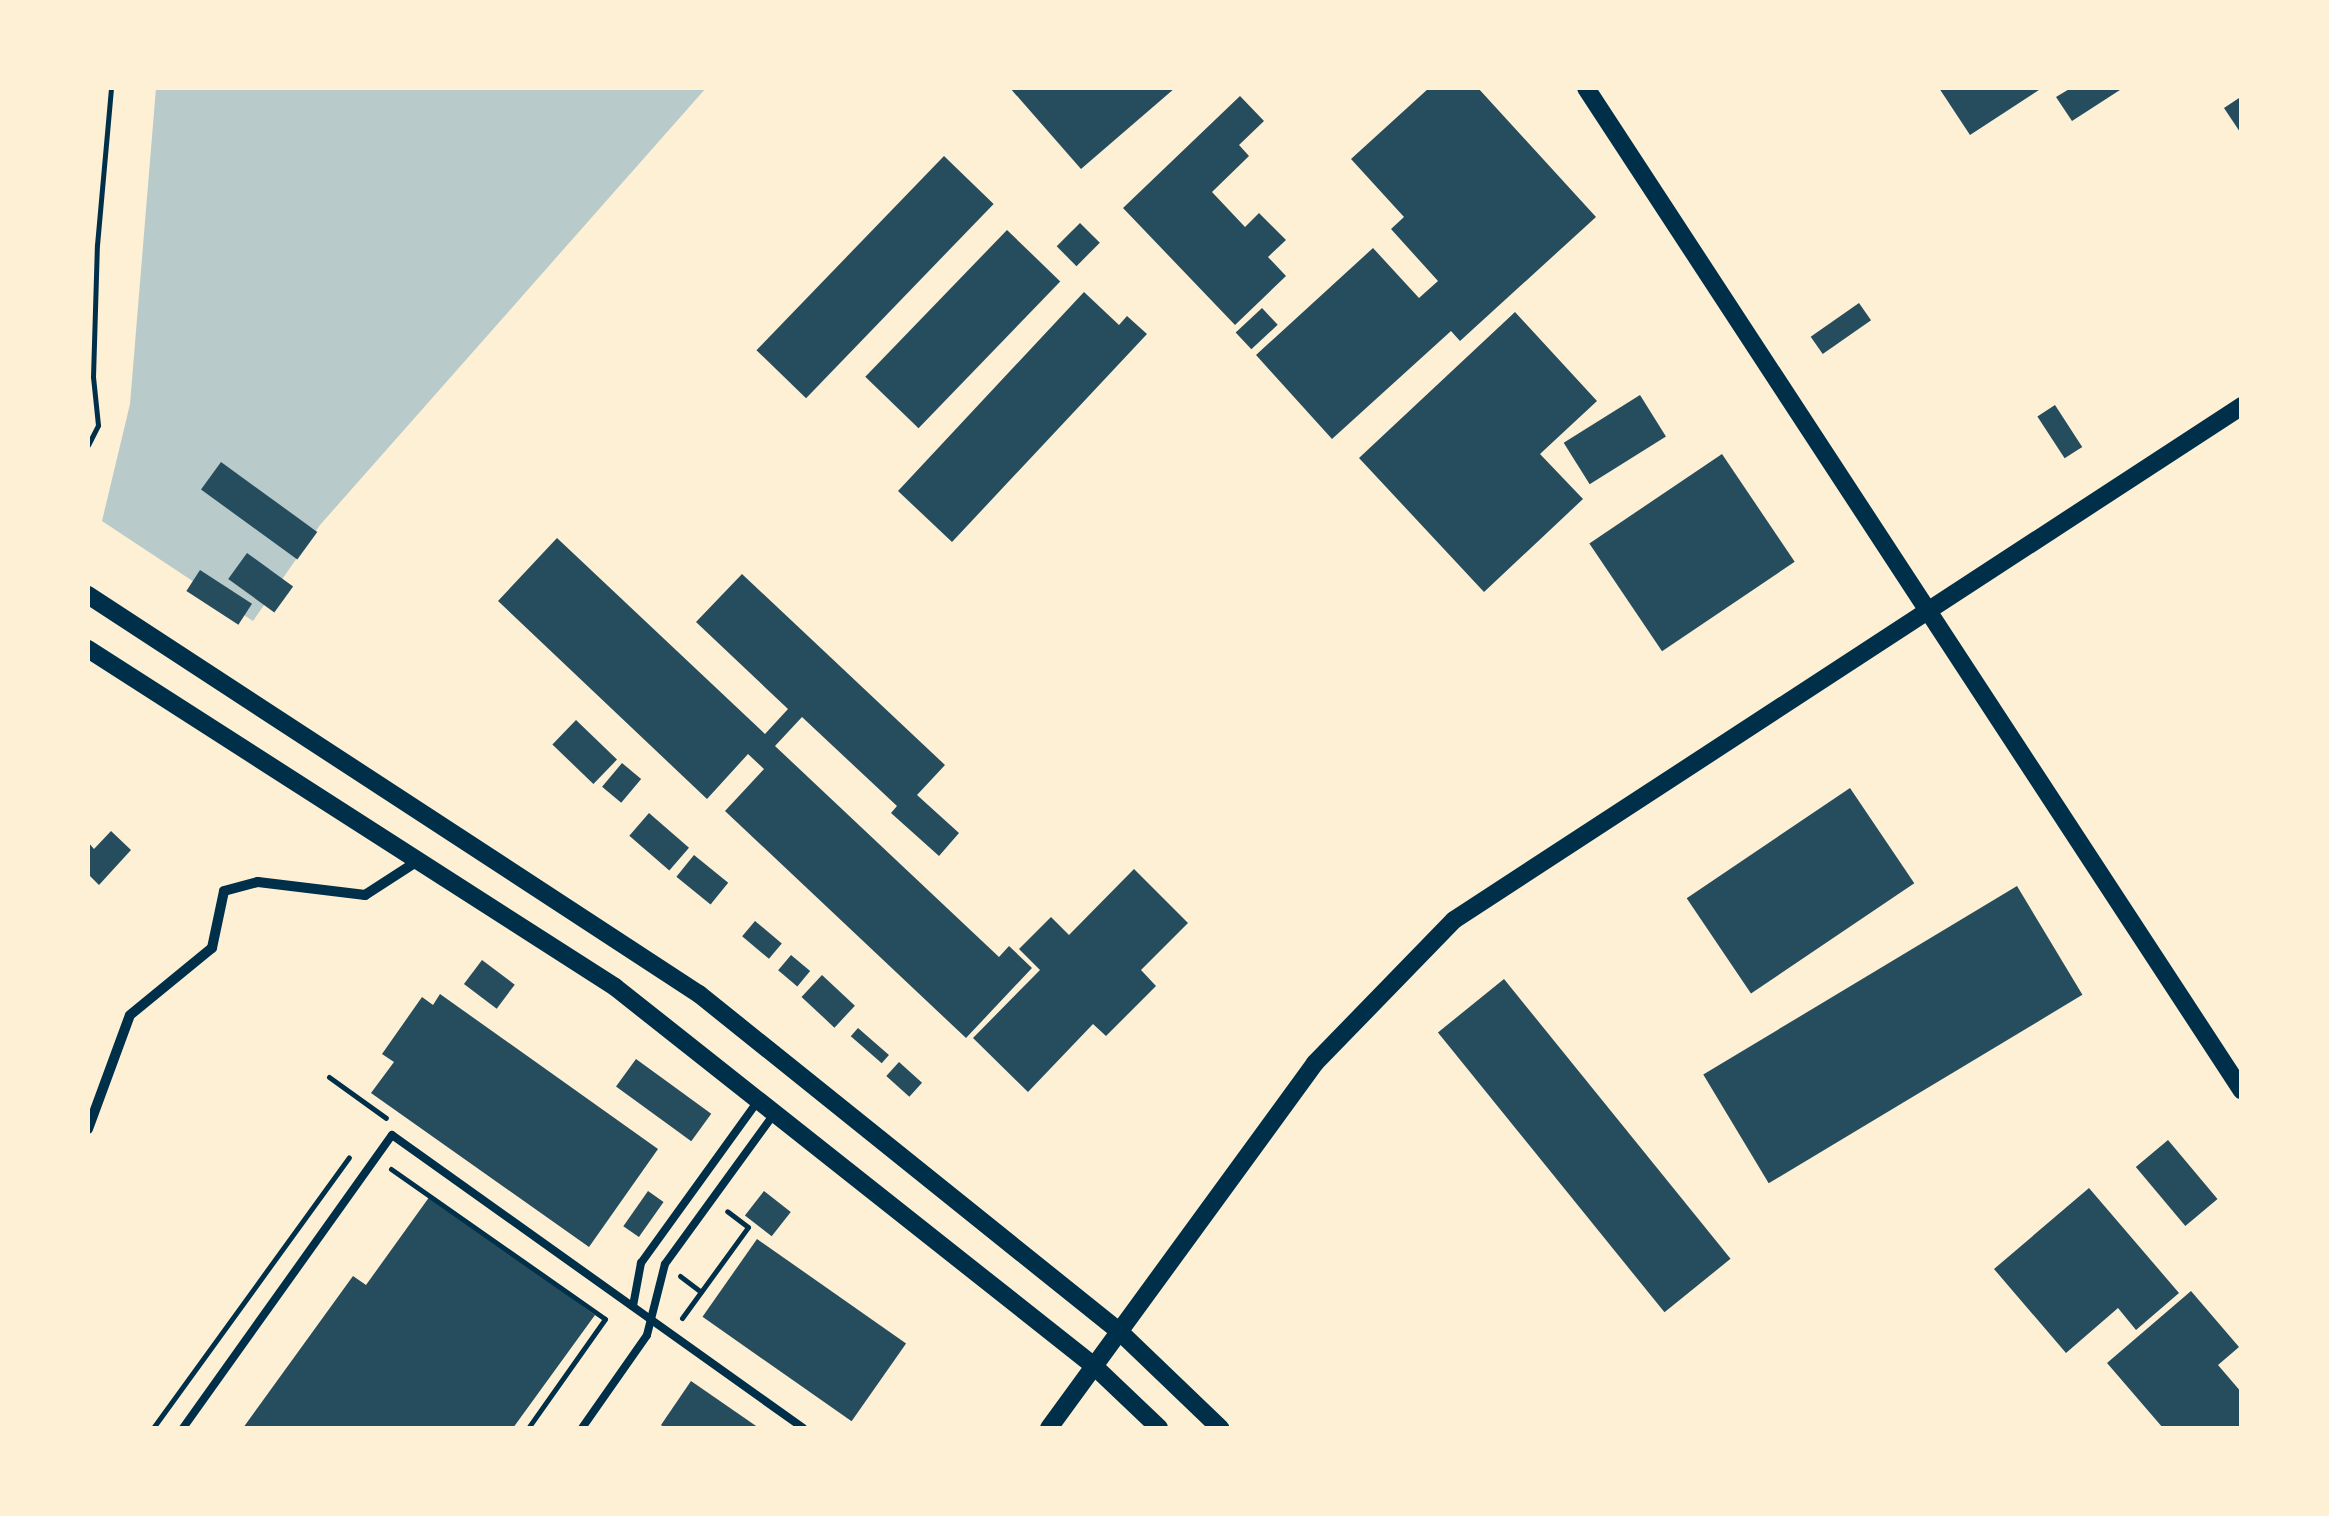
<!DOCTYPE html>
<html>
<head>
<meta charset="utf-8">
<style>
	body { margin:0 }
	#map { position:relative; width:2329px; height:1516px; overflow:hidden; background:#fdf0d5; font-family:"Nunito Sans",sans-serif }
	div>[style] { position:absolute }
	.green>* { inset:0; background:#b9caca }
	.building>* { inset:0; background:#264d5e; transform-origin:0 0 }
	.path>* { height:5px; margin:-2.5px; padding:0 2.5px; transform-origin:2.5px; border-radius:2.5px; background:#003049 }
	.service>* { height:8px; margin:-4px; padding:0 4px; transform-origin:4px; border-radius:4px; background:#003049 }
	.minor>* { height:10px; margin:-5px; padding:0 5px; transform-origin:5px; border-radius:5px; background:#003049 }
	.tertiary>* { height:18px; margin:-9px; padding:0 9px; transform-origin:9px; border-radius:9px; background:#003049 }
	span { translate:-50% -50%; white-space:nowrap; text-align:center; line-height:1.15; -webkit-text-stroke:8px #fdf0d5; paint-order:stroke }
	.frame { position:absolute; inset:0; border:90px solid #fdf0d5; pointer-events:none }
</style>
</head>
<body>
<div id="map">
	<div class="green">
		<div style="clip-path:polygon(156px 88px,706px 88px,320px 525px,253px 621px,102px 521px,130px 404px)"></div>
	</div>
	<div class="building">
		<div style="clip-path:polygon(1010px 88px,1175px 88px,1081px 169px)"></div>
		<div style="clip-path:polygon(1429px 88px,1478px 88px,1596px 217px,1460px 341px,1451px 331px,1332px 439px,1256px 355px,1373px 248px,1419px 298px,1438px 281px,1391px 229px,1404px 217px,1351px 159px)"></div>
		<div style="clip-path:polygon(1939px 88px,2042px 88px,1970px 135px)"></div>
		<div style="clip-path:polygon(2071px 88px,2123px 88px,2072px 121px,2056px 97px)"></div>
		<div style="clip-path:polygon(1240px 96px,1264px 121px,1239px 145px,1249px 156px,1212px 192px,1245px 227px,1259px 213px,1286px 240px,1268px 257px,1286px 276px,1235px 325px,1123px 208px)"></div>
		<div style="clip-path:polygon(2242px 96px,2242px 135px,2224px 108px)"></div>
		<div style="left:944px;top:156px;width:69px;height:270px;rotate:44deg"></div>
		<div style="left:1080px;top:223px;width:28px;height:33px;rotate:45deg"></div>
		<div style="left:1007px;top:230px;width:74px;height:204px;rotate:44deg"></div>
		<div style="clip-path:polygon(1084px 292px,1119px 325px,1127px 316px,1147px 334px,952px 542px,898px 491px)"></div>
		<div style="left:1859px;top:303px;width:21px;height:59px;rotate:55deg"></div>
		<div style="left:1262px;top:308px;width:23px;height:36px;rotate:47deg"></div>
		<div style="clip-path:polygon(1515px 312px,1597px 401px,1540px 454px,1583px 499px,1484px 592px,1359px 458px)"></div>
		<div style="left:1640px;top:395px;width:49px;height:90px;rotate:58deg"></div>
		<div style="left:2055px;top:405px;width:50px;height:21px;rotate:57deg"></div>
		<div style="left:1722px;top:454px;width:130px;height:160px;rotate:56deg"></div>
		<div style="left:221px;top:462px;width:119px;height:34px;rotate:36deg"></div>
		<div style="clip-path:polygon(557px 538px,765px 734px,788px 709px,696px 622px,742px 574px,945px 765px,917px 795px,959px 833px,939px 856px,891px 813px,897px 806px,802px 717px,775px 746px,999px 957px,1009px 946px,1032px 968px,966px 1038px,725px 811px,764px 769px,748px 754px,707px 799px,498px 601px)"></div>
		<div style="left:247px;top:553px;width:57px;height:32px;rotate:36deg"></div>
		<div style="left:200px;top:570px;width:62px;height:25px;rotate:33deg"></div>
		<div style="left:576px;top:720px;width:57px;height:34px;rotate:44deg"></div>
		<div style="left:622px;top:763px;width:25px;height:31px;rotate:40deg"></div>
		<div style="left:1850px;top:788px;width:115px;height:197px;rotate:56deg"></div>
		<div style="left:649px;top:813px;width:53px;height:30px;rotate:41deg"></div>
		<div style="clip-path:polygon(111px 831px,131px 850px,99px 885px,88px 874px,88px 842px,94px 849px)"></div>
		<div style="left:694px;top:855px;width:44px;height:28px;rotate:39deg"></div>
		<div style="clip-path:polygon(1134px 869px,1188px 923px,1141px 970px,1156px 986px,1106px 1036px,1093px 1024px,1028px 1092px,973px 1038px,1040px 970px,1019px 949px,1051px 917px,1069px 935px)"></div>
		<div style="left:2017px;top:886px;width:127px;height:366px;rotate:59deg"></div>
		<div style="left:755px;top:921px;width:35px;height:20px;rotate:40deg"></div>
		<div style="left:791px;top:955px;width:25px;height:20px;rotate:40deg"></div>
		<div style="left:482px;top:960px;width:41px;height:30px;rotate:37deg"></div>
		<div style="left:822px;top:975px;width:45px;height:30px;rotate:43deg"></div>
		<div style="left:1504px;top:979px;width:360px;height:85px;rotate:51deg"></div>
		<div style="clip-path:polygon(440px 994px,658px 1149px,589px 1247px,371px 1093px,394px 1062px,382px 1054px,422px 997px,433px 1005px)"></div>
		<div style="left:858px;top:1028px;width:41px;height:11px;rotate:41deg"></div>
		<div style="left:636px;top:1059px;width:93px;height:34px;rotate:36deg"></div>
		<div style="left:899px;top:1062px;width:31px;height:19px;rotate:42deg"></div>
		<div style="left:2168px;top:1140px;width:77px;height:42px;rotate:50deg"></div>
		<div style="clip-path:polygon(2089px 1188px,2179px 1293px,2136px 1330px,2118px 1308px,2066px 1353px,1994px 1269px)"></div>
		<div style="left:648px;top:1191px;width:19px;height:43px;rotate:35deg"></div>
		<div style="left:764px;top:1191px;width:34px;height:31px;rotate:38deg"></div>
		<div style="clip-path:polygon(430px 1196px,595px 1315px,513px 1428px,243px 1428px,353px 1276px,366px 1285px)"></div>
		<div style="left:757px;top:1239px;width:182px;height:95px;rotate:35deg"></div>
		<div style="clip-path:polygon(2191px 1291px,2239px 1347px,2218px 1365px,2242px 1393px,2242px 1428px,2163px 1428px,2107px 1363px)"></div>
		<div style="clip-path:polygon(691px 1381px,759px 1428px,665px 1428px,661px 1425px)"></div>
	</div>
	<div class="path">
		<div style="left:88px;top:445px;width:22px;rotate:-63deg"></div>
		<div style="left:98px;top:425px;width:48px;rotate:-95.9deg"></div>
		<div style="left:93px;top:377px;width:132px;rotate:-88.3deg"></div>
		<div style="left:97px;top:245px;width:158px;rotate:-84.9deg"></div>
		<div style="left:329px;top:1077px;width:70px;rotate:35.7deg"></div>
		<div style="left:391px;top:1169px;width:261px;rotate:35deg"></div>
		<div style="left:605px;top:1319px;width:133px;rotate:125.2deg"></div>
		<div style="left:680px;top:1276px;width:26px;rotate:37deg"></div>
		<div style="left:682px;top:1318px;width:112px;rotate:-54deg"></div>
		<div style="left:748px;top:1227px;width:26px;rotate:-143deg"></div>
		<div style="left:153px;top:1428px;width:334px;rotate:-54.1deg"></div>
	</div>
	<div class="service">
		<div style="left:633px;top:1306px;width:44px;rotate:-79.5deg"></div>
		<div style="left:641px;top:1263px;width:200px;rotate:-54.2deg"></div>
		<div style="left:183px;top:1428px;width:360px;rotate:-54.5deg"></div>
		<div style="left:392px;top:1135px;width:505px;rotate:35.48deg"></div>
		<div style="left:582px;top:1428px;width:113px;rotate:-55deg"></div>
		<div style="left:647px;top:1335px;width:73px;rotate:-75.8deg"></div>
		<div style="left:665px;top:1264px;width:185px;rotate:-54deg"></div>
	</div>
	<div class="minor">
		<div style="left:88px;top:1129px;width:121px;rotate:-69.8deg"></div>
		<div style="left:130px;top:1015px;width:106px;rotate:-39.3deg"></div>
		<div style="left:212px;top:948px;width:58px;rotate:-78.1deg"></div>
		<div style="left:224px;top:891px;width:35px;rotate:-15deg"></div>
		<div style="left:258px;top:882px;width:108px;rotate:6.9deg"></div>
		<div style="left:365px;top:895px;width:64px;rotate:-32.9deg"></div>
	</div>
	<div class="tertiary">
		<div style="left:1586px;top:88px;width:1198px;rotate:56.81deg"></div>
		<div style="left:88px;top:595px;width:730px;rotate:33.15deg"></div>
		<div style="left:699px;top:994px;width:540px;rotate:38.76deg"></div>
		<div style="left:1120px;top:1332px;width:139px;rotate:43.8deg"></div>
		<div style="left:88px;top:649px;width:626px;rotate:32.67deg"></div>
		<div style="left:615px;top:987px;width:611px;rotate:38.35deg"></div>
		<div style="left:1094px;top:1366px;width:90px;rotate:43.6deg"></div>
		<div style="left:1049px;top:1428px;width:452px;rotate:-53.9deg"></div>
		<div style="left:1315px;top:1063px;width:199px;rotate:-45.8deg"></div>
		<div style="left:1454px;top:920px;width:941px;rotate:-33.12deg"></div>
	</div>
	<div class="frame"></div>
</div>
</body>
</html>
